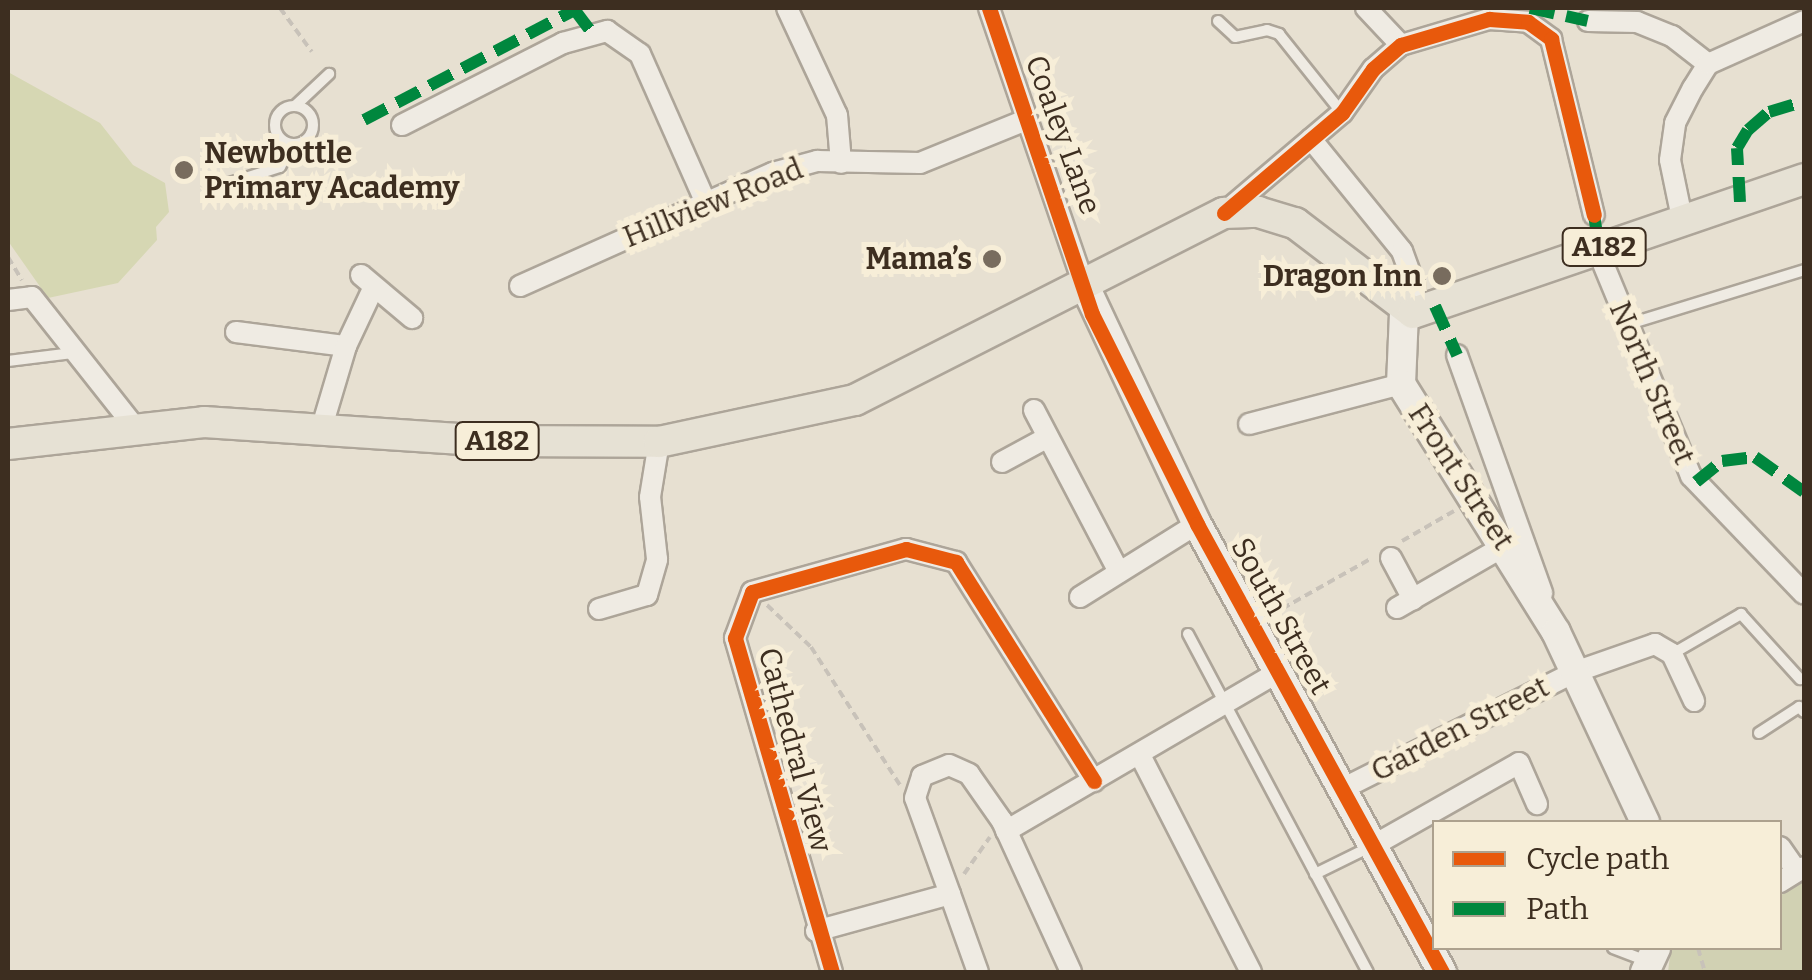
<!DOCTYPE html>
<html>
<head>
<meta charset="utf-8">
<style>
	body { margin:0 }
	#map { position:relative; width:1812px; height:980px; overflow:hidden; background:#e7e0d1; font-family:Bitter,serif }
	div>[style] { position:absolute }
	.green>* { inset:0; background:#d6d7b3 }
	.cemetery>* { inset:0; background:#d1d1b3 }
	.path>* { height:4px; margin-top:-2px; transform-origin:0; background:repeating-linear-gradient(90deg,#c8c2b9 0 8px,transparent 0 13px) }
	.roads { filter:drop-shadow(2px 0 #ada599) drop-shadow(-2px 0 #ada599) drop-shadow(0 2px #ada599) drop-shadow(0 -2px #ada599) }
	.lane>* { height:10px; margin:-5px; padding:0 5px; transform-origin:5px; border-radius:5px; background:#efebe3 }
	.lane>.ring { margin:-5px; padding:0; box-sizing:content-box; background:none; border:10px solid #efebe3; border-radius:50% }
	.street>* { height:20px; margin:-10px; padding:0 10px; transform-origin:10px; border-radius:10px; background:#efebe3 }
	.secondary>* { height:28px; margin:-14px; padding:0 14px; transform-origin:14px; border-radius:14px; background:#efebe3 }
	.primary>* { height:30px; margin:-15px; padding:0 15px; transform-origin:15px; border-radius:15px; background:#e6e1d4 }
	.quiet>* { height:12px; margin-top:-6px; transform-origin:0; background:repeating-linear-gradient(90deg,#00873e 0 25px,transparent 0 37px) }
	.cycleway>* { height:15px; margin:-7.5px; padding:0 7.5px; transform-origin:7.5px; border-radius:7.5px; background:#e8590c }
	.dots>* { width:28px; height:28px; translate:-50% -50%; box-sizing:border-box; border:5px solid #f7eed8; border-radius:50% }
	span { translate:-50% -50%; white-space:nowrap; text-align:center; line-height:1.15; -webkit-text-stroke:10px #f7eed8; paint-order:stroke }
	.shield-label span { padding:2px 8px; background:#f7eed8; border:2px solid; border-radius:8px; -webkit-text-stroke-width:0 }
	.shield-label { font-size:28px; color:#3d2e20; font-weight:700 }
	.street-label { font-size:30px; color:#3d2e20 }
	.poi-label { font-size:30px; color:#3d2e20; font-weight:700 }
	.left { translate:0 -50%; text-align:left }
	.right { translate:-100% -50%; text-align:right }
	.frame { position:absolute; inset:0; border:10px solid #3d2e20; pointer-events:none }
	.legend { position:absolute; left:1432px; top:820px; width:350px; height:130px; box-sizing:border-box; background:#f7eed8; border:2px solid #ada18e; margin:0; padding:12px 18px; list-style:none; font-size:30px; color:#3d2e20 }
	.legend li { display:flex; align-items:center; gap:20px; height:50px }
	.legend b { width:50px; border:2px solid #ada18e }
</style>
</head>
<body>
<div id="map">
	<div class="green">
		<div style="clip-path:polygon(8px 72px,100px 123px,133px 165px,165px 183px,169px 212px,156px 227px,157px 240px,118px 283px,48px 298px,8px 241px)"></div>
	</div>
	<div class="cemetery">
		<div style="clip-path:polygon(1802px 880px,1804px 972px,1668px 972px,1671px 948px,1780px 948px,1780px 896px)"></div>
	</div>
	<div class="path">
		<div style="left:280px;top:8px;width:54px;rotate:54deg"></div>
		<div style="left:8px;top:257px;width:27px;rotate:59deg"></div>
		<div style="left:1402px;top:541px;width:60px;rotate:-30deg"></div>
		<div style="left:767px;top:605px;width:61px;rotate:43.7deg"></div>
		<div style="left:811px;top:647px;width:164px;rotate:57.2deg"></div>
		<div style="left:1271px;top:615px;width:116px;rotate:-29.4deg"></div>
		<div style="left:964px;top:874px;width:45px;rotate:-54.9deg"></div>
		<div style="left:1698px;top:948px;width:25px;rotate:74deg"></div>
	</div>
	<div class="roads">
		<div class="lane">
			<div style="left:1218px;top:21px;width:23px;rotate:43deg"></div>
			<div style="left:1235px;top:37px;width:33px;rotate:-12deg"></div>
			<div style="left:1267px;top:30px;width:13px;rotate:18deg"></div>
			<div style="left:1279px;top:34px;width:101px;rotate:51.4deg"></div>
			<div style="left:295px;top:106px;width:47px;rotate:-43.3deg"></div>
			<div class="ring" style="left:275px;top:106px;width:28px;height:28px"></div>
			<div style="left:211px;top:189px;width:72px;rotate:-17.7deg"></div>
			<div style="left:280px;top:167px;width:25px;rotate:-64deg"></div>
			<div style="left:1629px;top:324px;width:183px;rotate:-17.1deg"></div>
			<div style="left:8px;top:361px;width:65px;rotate:-7deg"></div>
			<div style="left:1188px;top:634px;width:383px;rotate:62deg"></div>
			<div style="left:1672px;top:654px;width:80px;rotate:-30.1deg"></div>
			<div style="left:1741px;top:614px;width:88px;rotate:47.8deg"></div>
			<div style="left:1759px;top:733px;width:48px;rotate:-33deg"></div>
			<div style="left:1799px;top:707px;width:7px;rotate:45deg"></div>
			<div style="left:1315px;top:874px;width:64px;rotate:-26.2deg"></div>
			<div style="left:1613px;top:948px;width:40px;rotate:21deg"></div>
		</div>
		<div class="street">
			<div style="left:787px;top:8px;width:118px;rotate:65deg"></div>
			<div style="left:837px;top:115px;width:48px;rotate:85.2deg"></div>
			<div style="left:989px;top:8px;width:290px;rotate:71.1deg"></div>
			<div style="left:1366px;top:8px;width:51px;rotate:46.6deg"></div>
			<div style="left:1588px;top:21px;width:49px;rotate:1.2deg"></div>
			<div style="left:1637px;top:22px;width:38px;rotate:22deg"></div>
			<div style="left:1672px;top:36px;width:46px;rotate:37.9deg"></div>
			<div style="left:402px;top:125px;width:181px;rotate:-27deg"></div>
			<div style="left:563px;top:43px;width:46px;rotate:-15.3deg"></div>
			<div style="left:607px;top:31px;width:40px;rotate:34.9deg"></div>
			<div style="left:640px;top:54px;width:161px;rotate:66.1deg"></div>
			<div style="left:1311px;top:139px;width:144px;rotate:50.9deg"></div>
			<div style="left:1402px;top:251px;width:38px;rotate:70deg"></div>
			<div style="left:1415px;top:287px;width:26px;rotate:94deg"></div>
			<div style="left:1224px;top:213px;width:155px;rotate:-40.3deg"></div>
			<div style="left:1342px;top:113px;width:54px;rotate:-54.8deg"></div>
			<div style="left:1373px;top:69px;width:37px;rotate:-41deg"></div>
			<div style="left:1401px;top:45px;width:92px;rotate:-16.5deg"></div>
			<div style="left:1489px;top:19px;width:39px;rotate:4deg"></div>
			<div style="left:1528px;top:22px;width:29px;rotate:36deg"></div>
			<div style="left:1551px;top:39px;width:181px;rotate:76.3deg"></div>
			<div style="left:1683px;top:223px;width:64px;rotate:-101.7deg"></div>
			<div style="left:1670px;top:160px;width:37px;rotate:-82deg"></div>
			<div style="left:1675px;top:123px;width:39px;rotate:-63deg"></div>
			<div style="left:1693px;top:88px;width:28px;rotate:-58deg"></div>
			<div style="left:1708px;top:64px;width:105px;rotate:-24.1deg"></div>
			<div style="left:1597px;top:249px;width:246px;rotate:67.5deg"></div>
			<div style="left:1691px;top:476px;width:163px;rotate:46.2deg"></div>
			<div style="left:361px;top:275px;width:67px;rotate:40.1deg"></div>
			<div style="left:520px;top:286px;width:277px;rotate:-24.1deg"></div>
			<div style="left:773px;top:173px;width:46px;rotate:-15.3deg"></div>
			<div style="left:817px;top:161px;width:103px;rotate:1.1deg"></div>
			<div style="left:920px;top:163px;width:114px;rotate:-22.1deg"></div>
			<div style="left:8px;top:300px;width:24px;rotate:-7deg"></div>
			<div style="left:32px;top:297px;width:163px;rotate:51.7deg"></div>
			<div style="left:236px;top:332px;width:111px;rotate:7.3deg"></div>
			<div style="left:1457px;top:355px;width:253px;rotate:70.3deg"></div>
			<div style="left:1034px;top:410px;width:183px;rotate:62.3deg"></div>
			<div style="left:1249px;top:424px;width:157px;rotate:-14.7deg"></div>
			<div style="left:321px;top:430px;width:88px;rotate:-73.4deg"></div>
			<div style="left:346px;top:346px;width:61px;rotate:-64.7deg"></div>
			<div style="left:1002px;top:462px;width:52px;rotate:-28.5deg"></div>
			<div style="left:1391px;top:558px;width:47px;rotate:61.8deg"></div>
			<div style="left:1080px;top:597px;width:138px;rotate:-32deg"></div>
			<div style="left:1397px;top:608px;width:126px;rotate:-30deg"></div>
			<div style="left:599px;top:609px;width:50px;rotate:-16.3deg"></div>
			<div style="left:647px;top:595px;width:37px;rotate:-74deg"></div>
			<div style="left:657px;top:559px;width:62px;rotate:-96.4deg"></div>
			<div style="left:650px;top:497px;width:56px;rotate:-80.7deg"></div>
			<div style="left:1140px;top:755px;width:244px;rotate:62.9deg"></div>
			<div style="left:1346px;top:787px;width:256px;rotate:-26.7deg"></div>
			<div style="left:1575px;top:672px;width:85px;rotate:-19.3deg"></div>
			<div style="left:1655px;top:644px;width:20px;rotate:30deg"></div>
			<div style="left:1672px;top:654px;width:52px;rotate:64.9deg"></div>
			<div style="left:1006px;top:831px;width:317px;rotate:-30.3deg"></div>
			<div style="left:1376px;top:844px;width:164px;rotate:-29.5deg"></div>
			<div style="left:1519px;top:763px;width:45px;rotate:66.3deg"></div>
			<div style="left:1780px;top:847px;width:28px;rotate:55deg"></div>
			<div style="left:1780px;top:882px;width:28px;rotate:-32deg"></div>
			<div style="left:950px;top:894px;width:83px;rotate:70.3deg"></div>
			<div style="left:816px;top:931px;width:139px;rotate:-15.4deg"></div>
			<div style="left:950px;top:894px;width:102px;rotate:-110deg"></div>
			<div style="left:915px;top:798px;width:23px;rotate:-72deg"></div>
			<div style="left:922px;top:776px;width:29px;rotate:-22deg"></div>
			<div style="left:949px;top:765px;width:22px;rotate:24deg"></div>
			<div style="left:969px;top:774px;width:57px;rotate:54.9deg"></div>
			<div style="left:1002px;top:821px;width:166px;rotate:65.4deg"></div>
			<div style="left:832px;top:972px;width:348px;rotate:-106.2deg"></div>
			<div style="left:735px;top:638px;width:49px;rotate:-69.7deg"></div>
			<div style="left:752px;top:592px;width:160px;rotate:-15.6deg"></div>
			<div style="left:906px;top:549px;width:52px;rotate:14.6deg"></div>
			<div style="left:956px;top:562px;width:259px;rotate:57.8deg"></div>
		</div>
		<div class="secondary">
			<div style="left:1083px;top:282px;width:268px;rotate:64.8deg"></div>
			<div style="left:1197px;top:524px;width:511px;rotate:61.33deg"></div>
			<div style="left:1404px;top:313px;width:71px;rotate:92.4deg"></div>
			<div style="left:1401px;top:384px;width:292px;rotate:58deg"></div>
			<div style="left:1556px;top:632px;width:210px;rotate:64.9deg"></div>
			<div style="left:1645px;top:972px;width:26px;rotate:-65deg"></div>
		</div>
		<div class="primary">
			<div style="left:8px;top:444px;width:197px;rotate:-6.4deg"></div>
			<div style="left:204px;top:422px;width:289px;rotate:3.8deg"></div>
			<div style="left:492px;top:441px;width:167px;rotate:0.3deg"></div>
			<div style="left:659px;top:442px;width:200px;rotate:-12.1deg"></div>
			<div style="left:855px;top:400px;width:414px;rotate:-26.9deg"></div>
			<div style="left:1224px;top:213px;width:34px;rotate:-2deg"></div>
			<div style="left:1258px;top:212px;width:39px;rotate:17deg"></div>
			<div style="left:1295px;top:223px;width:148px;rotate:37.3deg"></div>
			<div style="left:1413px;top:313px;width:413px;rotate:-18.9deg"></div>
		</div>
	</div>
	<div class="quiet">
		<div style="left:1530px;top:8px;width:59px;rotate:12.6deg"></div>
		<div style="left:574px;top:9px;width:31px;rotate:53deg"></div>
		<div style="left:364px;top:120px;width:242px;rotate:-27.6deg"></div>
		<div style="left:1740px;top:202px;width:54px;rotate:-93.2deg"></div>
		<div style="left:1737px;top:148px;width:21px;rotate:-59deg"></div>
		<div style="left:1748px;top:130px;width:28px;rotate:-41deg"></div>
		<div style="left:1769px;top:112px;width:37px;rotate:-17deg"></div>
		<div style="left:1594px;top:215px;width:33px;rotate:81deg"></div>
		<div style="left:1435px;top:306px;width:54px;rotate:65.8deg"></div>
		<div style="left:1696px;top:482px;width:33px;rotate:-39deg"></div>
		<div style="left:1722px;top:461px;width:33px;rotate:-7deg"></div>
		<div style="left:1755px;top:457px;width:60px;rotate:35.5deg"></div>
	</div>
	<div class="cycleway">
		<div style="left:989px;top:8px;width:323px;rotate:71.4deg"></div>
		<div style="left:1092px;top:314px;width:235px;rotate:63.4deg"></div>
		<div style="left:1197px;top:524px;width:511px;rotate:61.33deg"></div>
		<div style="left:1224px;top:213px;width:155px;rotate:-40.3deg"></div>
		<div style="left:1342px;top:113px;width:54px;rotate:-54.8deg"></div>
		<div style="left:1373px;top:69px;width:37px;rotate:-41deg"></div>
		<div style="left:1401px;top:45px;width:92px;rotate:-16.5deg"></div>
		<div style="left:1489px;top:19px;width:39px;rotate:4deg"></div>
		<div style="left:1528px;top:22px;width:29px;rotate:36deg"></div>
		<div style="left:1551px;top:39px;width:181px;rotate:76.3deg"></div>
		<div style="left:832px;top:972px;width:348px;rotate:-106.2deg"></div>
		<div style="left:735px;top:638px;width:49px;rotate:-69.7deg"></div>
		<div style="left:752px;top:592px;width:160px;rotate:-15.6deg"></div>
		<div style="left:906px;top:549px;width:52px;rotate:14.6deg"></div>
		<div style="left:956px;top:562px;width:259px;rotate:57.8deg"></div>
	</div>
	<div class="dots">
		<div style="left:184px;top:170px;background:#786c5e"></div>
		<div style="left:992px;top:259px;background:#786c5e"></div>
		<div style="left:1442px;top:276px;background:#786c5e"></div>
	</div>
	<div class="shield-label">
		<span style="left:1604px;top:247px">A182</span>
		<span style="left:497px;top:441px">A182</span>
	</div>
	<div class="street-label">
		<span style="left:1063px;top:135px;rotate:70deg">Coaley Lane</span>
		<span style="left:713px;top:203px;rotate:-22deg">Hillview Road</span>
		<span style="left:1652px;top:383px;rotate:67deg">North Street</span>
		<span style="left:1461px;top:477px;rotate:57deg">Front Street</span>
		<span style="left:1281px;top:616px;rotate:61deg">South Street</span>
		<span style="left:1460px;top:729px;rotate:-27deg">Garden Street</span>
		<span style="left:795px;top:750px;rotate:75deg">Cathedral View</span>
	</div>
	<div class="poi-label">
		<span class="left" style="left:204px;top:170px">Newbottle<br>Primary Academy</span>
		<span class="right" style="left:972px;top:259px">Mama’s</span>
		<span class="right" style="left:1422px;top:276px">Dragon Inn</span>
	</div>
	<div class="frame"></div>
	<ul class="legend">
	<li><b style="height:12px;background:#e8590c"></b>Cycle path</li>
	<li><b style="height:12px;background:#00873e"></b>Path</li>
	</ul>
</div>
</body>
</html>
